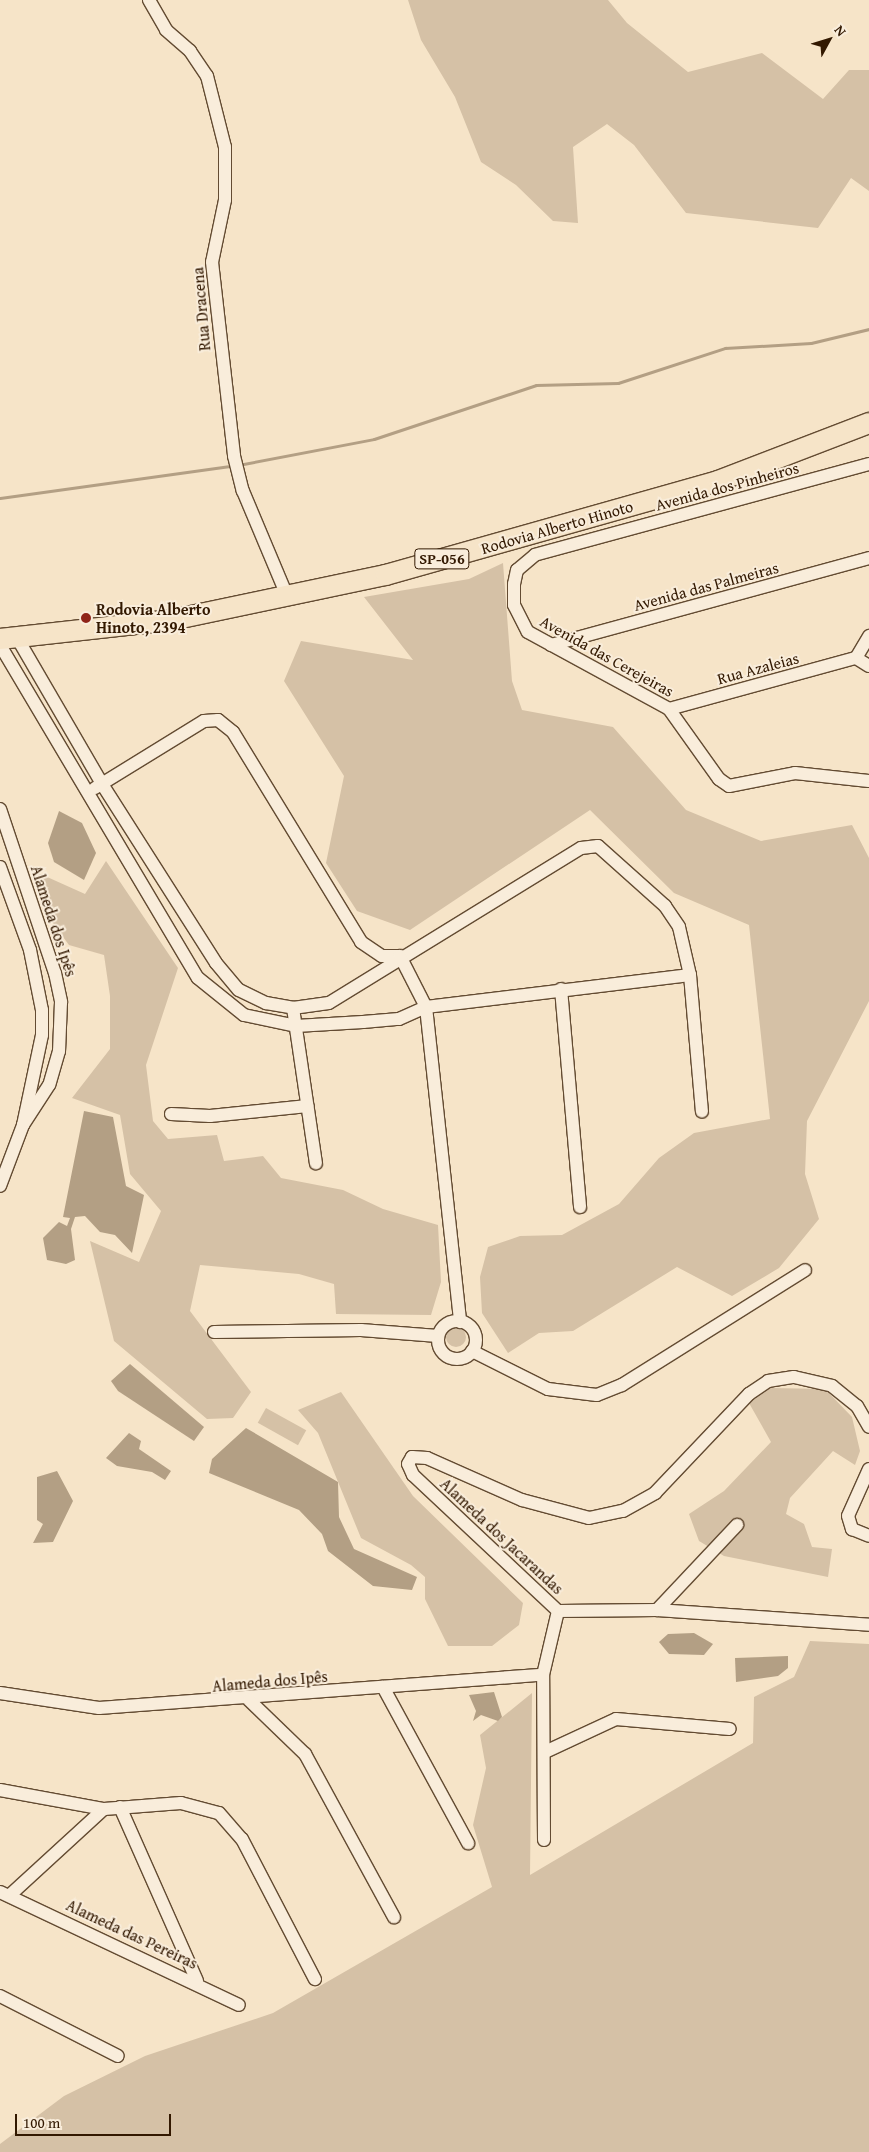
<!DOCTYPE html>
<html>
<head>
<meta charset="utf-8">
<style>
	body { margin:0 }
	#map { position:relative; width:869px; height:2152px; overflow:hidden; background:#f6e4c8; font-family:"Gentium Book Plus",serif }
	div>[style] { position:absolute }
	.green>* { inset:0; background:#d5c1a6; transform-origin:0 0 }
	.round { border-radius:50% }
	.water>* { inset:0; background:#b39f84 }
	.stream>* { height:3px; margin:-1.5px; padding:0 1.5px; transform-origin:1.5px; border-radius:1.5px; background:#b39f84 }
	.roads { filter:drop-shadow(1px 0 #634b32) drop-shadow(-1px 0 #634b32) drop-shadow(0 1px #634b32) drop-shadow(0 -1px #634b32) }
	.minor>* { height:12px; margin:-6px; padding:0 6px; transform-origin:6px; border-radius:6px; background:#f9eddb }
	.minor>.ring { margin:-6px; padding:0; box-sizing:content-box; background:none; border:12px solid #f9eddb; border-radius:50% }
	.primary>* { height:20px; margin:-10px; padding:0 10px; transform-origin:10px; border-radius:10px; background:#f6e4c8 }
	.dots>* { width:14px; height:14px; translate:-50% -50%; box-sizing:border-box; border:2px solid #f9eddb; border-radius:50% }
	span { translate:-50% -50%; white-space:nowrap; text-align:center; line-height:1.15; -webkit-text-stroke:4px #f9eddb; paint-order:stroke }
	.shield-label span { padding:1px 4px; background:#f9eddb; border:1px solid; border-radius:4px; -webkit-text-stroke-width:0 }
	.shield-label { font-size:15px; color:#321800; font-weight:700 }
	.street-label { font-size:16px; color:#321800 }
	.poi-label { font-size:16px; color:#321800; font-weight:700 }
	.left { translate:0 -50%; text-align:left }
	.north { position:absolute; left:804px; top:15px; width:50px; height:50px; -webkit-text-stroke:4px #f9eddb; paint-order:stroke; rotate:51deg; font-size:14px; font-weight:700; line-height:20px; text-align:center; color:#321800 }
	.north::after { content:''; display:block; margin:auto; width:18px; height:22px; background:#321800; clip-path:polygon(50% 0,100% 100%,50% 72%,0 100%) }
	.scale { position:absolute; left:15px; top:2114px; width:156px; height:22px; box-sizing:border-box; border:2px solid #321800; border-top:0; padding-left:6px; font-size:15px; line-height:18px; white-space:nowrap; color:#321800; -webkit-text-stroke:4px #f9eddb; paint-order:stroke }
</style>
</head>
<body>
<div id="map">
	<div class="green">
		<div style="clip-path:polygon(408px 0,608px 0,627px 23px,688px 72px,762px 53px,823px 99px,849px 70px,869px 70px,869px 191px,851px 178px,818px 228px,686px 213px,634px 145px,607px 124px,573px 147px,578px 223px,553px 221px,516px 185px,481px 162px,455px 97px,421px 40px)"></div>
		<div style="clip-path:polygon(503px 563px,512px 681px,522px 710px,613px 727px,686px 810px,761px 841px,852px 825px,869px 858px,869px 1001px,807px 1121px,805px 1174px,819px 1219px,779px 1268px,732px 1296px,677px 1267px,573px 1331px,539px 1333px,508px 1353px,482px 1313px,480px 1277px,488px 1247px,520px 1236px,562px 1235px,619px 1204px,659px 1158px,694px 1133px,770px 1119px,749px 925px,674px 893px,590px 810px,410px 930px,357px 911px,326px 863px,344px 776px,284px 681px,301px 641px,413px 660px,364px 597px,469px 579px)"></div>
		<div style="clip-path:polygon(106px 861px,178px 968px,146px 1065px,153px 1121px,168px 1139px,217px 1135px,224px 1161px,263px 1156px,281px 1178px,343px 1190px,383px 1209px,438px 1225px,441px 1282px,431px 1315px,336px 1314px,334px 1284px,299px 1274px,200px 1265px,190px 1311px,251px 1392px,233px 1418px,207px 1419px,114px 1341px,90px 1241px,139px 1262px,161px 1211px,130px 1174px,120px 1115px,72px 1098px,110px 1049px,110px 996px,104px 955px,69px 945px,52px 922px,36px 872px,85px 894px)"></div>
		<div class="round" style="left:446px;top:1327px;width:20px;height:20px"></div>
		<div style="clip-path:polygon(771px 1388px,825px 1389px,852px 1417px,860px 1451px,855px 1465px,833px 1451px,790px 1498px,786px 1514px,804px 1524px,812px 1547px,832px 1549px,828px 1577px,724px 1556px,699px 1541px,689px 1514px,724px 1491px,771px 1442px,749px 1403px)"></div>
		<div style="clip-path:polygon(341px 1392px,413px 1496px,523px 1603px,519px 1625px,492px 1646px,448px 1646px,425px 1599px,425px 1577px,411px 1565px,361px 1538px,318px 1433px,298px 1410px)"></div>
		<div style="left:266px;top:1408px;width:46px;height:17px;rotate:29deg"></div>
		<div style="clip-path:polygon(810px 1641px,869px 1644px,869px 2152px,0 2152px,0 2144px,64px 2096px,145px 2056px,273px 2013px,492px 1887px,473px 1825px,486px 1768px,480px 1735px,532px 1693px,530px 1875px,753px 1743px,754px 1697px,794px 1677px)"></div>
	</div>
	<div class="water">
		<div style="clip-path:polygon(59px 811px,82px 823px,96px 853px,84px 880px,54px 862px,48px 843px)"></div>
		<div style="clip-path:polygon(84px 1111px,113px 1117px,126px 1186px,144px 1195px,132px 1253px,115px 1235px,100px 1232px,85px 1216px,75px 1217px,71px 1229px,75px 1260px,66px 1264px,47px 1260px,43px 1238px,59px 1222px,67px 1226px,70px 1218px,63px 1217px)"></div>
		<div style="clip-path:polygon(130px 1364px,204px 1427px,194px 1441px,118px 1391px,111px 1381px)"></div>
		<div style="clip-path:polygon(246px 1428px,338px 1482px,339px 1517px,354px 1549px,417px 1577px,412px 1590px,373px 1586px,328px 1551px,322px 1534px,299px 1510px,209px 1473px,212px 1459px)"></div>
		<div style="clip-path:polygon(129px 1433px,141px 1441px,139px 1449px,171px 1471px,165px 1480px,152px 1472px,117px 1466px,106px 1458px)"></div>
		<div style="clip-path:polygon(57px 1471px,73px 1501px,53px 1542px,33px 1543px,43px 1524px,37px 1520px,37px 1477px)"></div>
		<div style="clip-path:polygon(694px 1633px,713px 1644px,704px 1655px,669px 1654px,659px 1642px,668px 1634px)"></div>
		<div style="clip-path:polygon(788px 1656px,788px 1668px,778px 1676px,736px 1682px,735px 1658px)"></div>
		<div style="clip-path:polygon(494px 1692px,502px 1717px,498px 1721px,481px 1715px,473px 1721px,476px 1711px,469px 1695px)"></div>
	</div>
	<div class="stream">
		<div style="left:238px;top:465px;width:138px;rotate:-10.8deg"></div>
		<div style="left:374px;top:439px;width:171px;rotate:-18.4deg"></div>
		<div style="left:536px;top:385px;width:82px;rotate:-1.4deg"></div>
		<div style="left:618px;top:383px;width:113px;rotate:-18.1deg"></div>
		<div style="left:725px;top:348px;width:86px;rotate:-3.3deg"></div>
		<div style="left:811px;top:343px;width:60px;rotate:-13.6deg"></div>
		<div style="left:0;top:498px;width:234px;rotate:-7.9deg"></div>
	</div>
	<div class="roads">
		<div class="minor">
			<div style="left:149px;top:0;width:34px;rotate:60deg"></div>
			<div style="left:166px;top:30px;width:32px;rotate:41deg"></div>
			<div style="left:190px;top:51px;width:30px;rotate:56deg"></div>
			<div style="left:207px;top:76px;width:73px;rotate:75.8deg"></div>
			<div style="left:225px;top:147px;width:53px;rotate:90deg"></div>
			<div style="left:225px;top:200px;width:63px;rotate:101.8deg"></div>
			<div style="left:212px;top:262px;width:195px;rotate:83.5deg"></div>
			<div style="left:234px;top:456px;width:36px;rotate:76deg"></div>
			<div style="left:243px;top:491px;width:116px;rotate:67.2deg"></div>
			<div style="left:869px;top:464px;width:346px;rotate:164.8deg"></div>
			<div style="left:535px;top:555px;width:23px;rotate:140deg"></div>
			<div style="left:517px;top:570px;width:14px;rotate:102deg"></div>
			<div style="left:514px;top:584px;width:21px;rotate:90deg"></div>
			<div style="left:514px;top:605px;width:30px;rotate:63deg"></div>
			<div style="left:528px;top:632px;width:161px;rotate:28.6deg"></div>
			<div style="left:669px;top:709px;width:86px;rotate:54.5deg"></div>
			<div style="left:719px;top:779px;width:12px;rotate:35deg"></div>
			<div style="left:729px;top:786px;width:67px;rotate:-11.1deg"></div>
			<div style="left:795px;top:773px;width:74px;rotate:6.2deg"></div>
			<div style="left:16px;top:636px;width:171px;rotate:59.8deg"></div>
			<div style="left:102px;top:784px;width:212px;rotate:57.5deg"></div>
			<div style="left:216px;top:963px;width:35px;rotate:50deg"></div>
			<div style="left:239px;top:990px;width:30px;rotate:26deg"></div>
			<div style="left:266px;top:1003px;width:27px;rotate:10deg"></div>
			<div style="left:293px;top:1008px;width:36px;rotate:-8deg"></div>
			<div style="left:329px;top:1003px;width:296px;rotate:-31.6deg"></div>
			<div style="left:581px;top:848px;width:17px;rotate:-7deg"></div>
			<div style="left:598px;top:846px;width:90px;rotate:41.8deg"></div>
			<div style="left:665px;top:906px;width:25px;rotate:56deg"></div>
			<div style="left:679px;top:927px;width:49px;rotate:77.1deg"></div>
			<div style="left:690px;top:975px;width:137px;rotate:85deg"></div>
			<div style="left:0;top:645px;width:387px;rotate:59.3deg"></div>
			<div style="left:198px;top:978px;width:59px;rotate:38.8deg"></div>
			<div style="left:244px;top:1015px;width:53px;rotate:11.9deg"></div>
			<div style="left:296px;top:1026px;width:67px;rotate:-3.4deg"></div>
			<div style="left:363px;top:1022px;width:36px;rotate:-5deg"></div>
			<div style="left:399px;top:1019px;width:30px;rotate:-24deg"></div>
			<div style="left:426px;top:1007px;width:266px;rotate:-6.9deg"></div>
			<div style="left:551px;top:645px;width:330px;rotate:-15.3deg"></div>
			<div style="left:856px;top:658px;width:26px;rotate:-59deg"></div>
			<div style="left:856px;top:658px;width:15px;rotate:32deg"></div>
			<div style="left:669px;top:709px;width:194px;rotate:-15.3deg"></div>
			<div style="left:95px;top:788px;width:128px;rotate:-31.6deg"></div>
			<div style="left:204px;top:721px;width:14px;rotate:-4deg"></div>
			<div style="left:218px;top:720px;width:19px;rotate:39deg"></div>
			<div style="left:233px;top:732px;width:246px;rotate:58.6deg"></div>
			<div style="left:361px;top:942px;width:25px;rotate:34deg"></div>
			<div style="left:382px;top:956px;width:18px"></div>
			<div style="left:400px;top:956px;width:57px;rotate:63deg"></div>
			<div style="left:426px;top:1007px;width:317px;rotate:83.8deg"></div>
			<div style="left:0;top:809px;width:173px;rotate:71.5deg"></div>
			<div style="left:55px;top:973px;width:30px;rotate:78deg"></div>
			<div style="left:61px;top:1002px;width:49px;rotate:92.3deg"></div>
			<div style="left:59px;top:1051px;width:35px;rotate:106deg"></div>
			<div style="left:49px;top:1085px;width:48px;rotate:123deg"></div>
			<div style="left:0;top:867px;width:88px;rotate:70.1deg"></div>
			<div style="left:30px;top:950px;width:61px;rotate:78.7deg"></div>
			<div style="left:42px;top:1010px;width:25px;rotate:90deg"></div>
			<div style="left:42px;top:1035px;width:92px;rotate:101.9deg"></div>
			<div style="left:23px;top:1125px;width:65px;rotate:110.7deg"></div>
			<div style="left:561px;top:989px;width:219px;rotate:85deg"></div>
			<div style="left:293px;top:1008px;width:157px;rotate:81.6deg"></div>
			<div style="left:171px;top:1114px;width:39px;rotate:3deg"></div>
			<div style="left:210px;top:1116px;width:98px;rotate:-5.9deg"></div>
			<div class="ring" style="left:438px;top:1321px;width:26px;height:26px"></div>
			<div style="left:214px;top:1332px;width:147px;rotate:-0.8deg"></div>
			<div style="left:361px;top:1330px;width:77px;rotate:4.5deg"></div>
			<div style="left:472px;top:1351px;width:85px;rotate:26.6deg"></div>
			<div style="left:548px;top:1389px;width:49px;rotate:7deg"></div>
			<div style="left:597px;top:1395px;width:27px;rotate:-22deg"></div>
			<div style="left:622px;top:1385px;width:216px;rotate:-32.1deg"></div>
			<div style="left:869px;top:1469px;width:51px;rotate:114.1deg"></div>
			<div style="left:848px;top:1516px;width:14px;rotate:73deg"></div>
			<div style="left:852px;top:1529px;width:18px;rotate:22deg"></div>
			<div style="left:657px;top:1610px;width:117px;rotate:-46.7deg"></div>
			<div style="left:558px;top:1611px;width:199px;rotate:-136.8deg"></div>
			<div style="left:413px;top:1475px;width:12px;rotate:-114deg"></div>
			<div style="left:408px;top:1464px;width:8px;rotate:-60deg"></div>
			<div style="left:412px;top:1457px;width:15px;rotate:4deg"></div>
			<div style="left:427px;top:1458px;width:104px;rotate:23.9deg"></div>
			<div style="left:522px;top:1500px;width:69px;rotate:15deg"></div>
			<div style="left:589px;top:1518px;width:35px;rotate:-12deg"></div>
			<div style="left:623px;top:1511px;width:37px;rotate:-29deg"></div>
			<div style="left:655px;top:1493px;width:137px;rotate:-46.5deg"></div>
			<div style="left:749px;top:1394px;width:23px;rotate:-34deg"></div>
			<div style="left:768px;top:1381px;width:26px;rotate:-9deg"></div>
			<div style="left:794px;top:1377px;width:39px;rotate:13deg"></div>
			<div style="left:832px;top:1386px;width:32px;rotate:39deg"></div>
			<div style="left:857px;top:1406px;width:24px;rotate:60deg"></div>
			<div style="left:383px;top:1687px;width:178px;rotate:61.4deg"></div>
			<div style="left:0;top:1693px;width:100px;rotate:8.6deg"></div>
			<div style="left:99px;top:1708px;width:445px;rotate:-4.3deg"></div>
			<div style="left:249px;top:1700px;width:78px;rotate:44deg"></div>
			<div style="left:305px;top:1754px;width:186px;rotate:61.4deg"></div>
			<div style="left:545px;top:1752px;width:78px;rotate:-24.9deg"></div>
			<div style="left:616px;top:1719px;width:114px;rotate:5deg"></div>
			<div style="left:0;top:1790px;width:106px;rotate:10.4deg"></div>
			<div style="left:104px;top:1809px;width:77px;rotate:-4.5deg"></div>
			<div style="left:181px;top:1803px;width:39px;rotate:15deg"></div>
			<div style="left:219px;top:1813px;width:35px;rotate:49deg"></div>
			<div style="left:242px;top:1839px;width:158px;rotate:62.5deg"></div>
			<div style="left:120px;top:1807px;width:190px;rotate:66.1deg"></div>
			<div style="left:544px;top:1840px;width:165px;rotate:-90.3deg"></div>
			<div style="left:543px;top:1675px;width:66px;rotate:-76.8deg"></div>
			<div style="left:558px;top:1611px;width:99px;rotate:-0.6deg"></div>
			<div style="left:657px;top:1610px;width:213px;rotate:4deg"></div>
			<div style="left:0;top:1892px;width:264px;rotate:25.3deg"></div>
			<div style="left:10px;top:1895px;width:127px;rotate:-42.5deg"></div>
			<div style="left:0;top:1996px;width:132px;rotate:27deg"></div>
		</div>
		<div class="primary">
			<div style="left:0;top:639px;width:173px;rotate:-6.3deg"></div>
			<div style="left:172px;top:620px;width:219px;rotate:-11.9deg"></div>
			<div style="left:386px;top:575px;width:345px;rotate:-15.8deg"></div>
			<div style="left:718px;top:481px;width:162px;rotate:-21deg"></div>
		</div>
	</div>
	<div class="dots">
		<div style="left:86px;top:618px;background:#8f2418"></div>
	</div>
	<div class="shield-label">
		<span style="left:442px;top:559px">SP-056</span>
	</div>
	<div class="street-label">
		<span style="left:201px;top:309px;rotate:-95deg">Rua Dracena</span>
		<span style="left:727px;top:486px;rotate:-15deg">Avenida dos Pinheiros</span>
		<span style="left:557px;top:527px;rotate:-16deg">Rodovia Alberto Hinoto</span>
		<span style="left:706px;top:586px;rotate:-15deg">Avenida das Palmeiras</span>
		<span style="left:607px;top:656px;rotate:29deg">Avenida das Cerejeiras</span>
		<span style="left:758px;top:668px;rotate:-15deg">Rua Azaleias</span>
		<span style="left:54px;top:921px;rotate:72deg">Alameda dos Ipês</span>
		<span style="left:502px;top:1536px;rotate:43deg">Alameda dos Jacarandas</span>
		<span style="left:270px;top:1681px;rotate:-5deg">Alameda dos Ipês</span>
		<span style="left:132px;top:1934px;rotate:25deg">Alameda das Pereiras</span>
	</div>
	<div class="poi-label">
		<span class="left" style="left:96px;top:618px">Rodovia Alberto<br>Hinoto, 2394</span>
	</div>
	<div class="north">N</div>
	<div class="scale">100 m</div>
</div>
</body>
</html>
